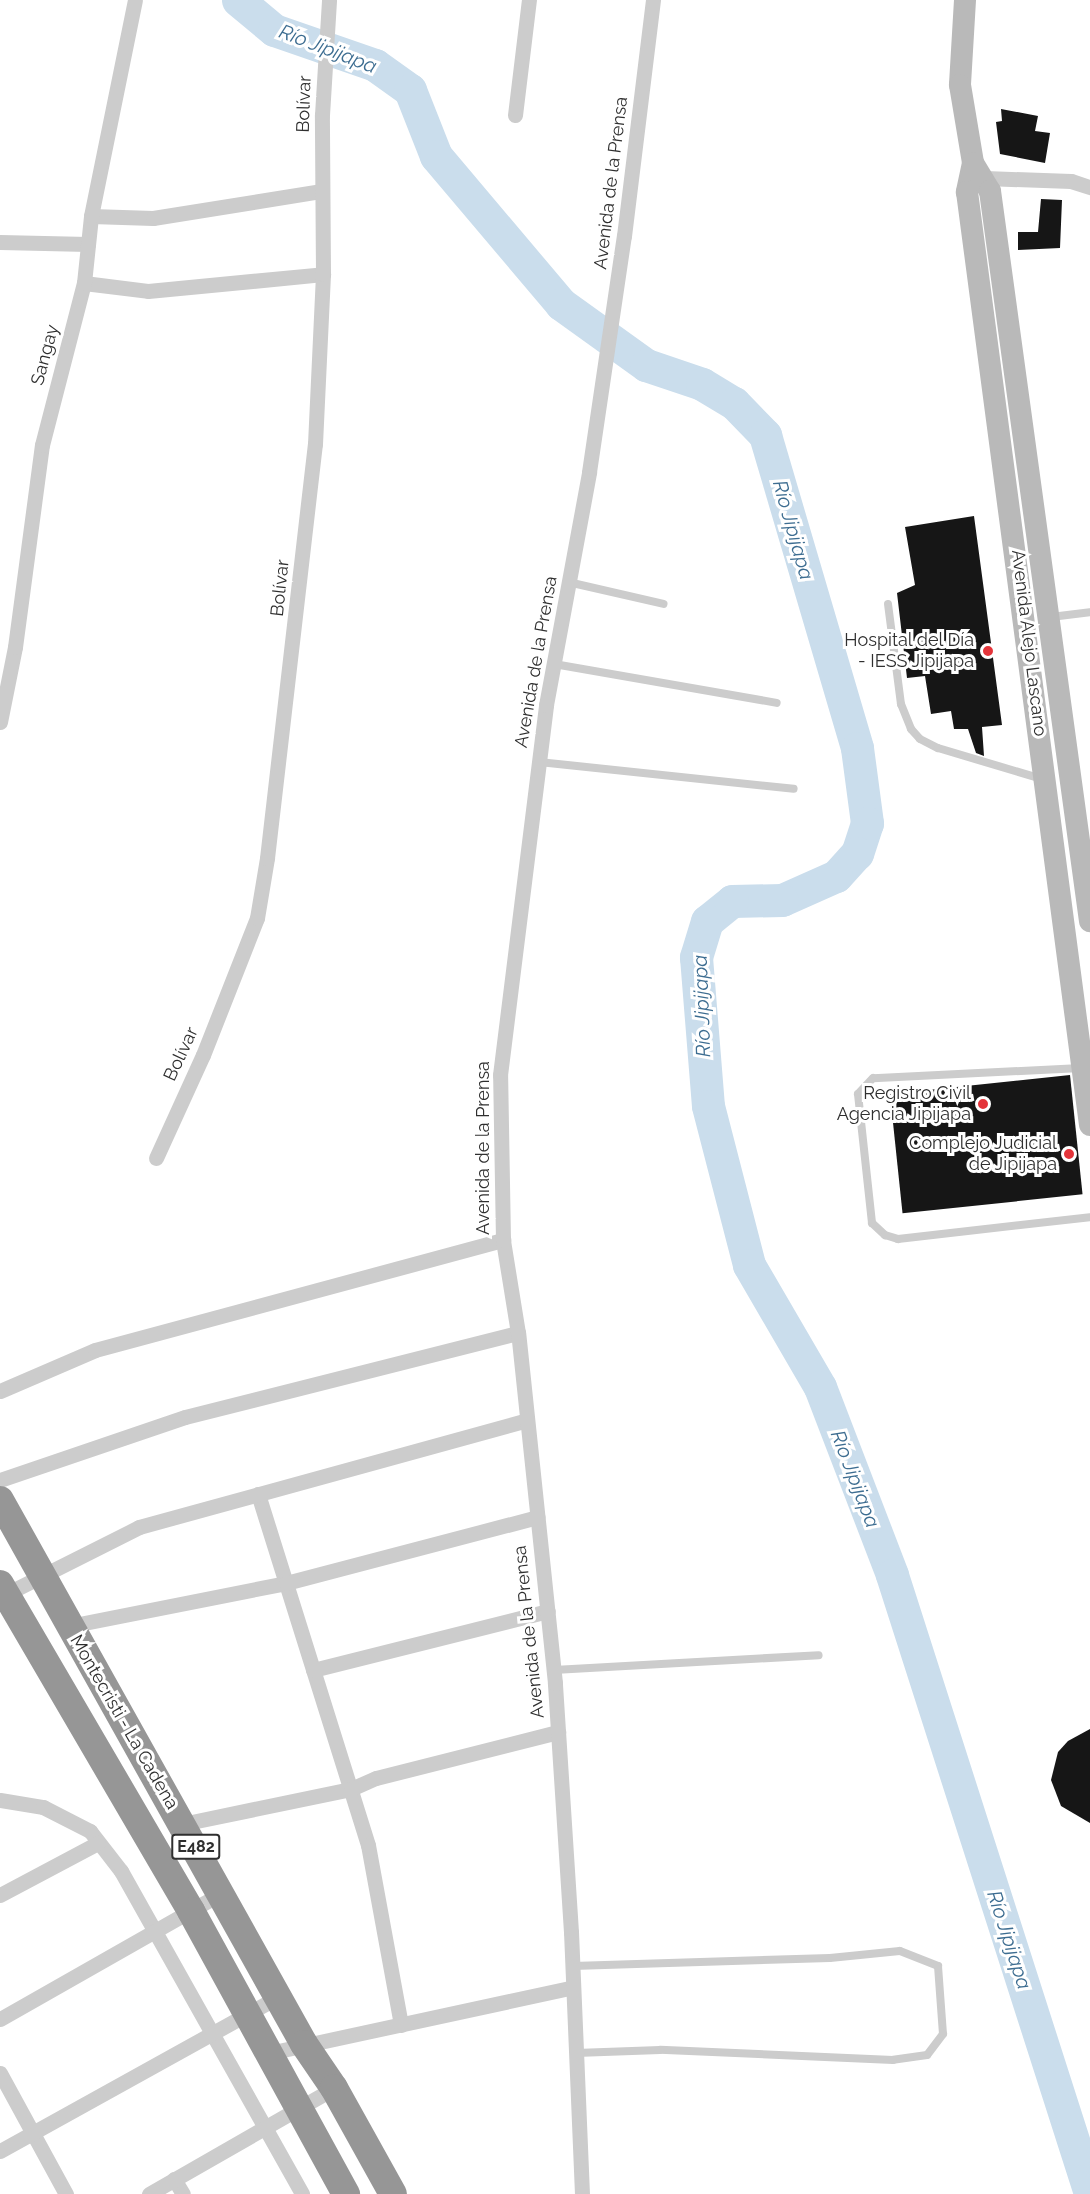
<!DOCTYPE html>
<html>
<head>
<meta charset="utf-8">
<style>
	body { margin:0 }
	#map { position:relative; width:1090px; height:2194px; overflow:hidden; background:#fff; font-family:Raleway,sans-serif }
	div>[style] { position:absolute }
	.river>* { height:33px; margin:-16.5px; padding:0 16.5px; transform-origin:16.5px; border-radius:16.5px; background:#caddec }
	.building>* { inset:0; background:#161616; transform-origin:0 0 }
	.lane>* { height:8px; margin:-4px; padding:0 4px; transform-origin:4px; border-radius:4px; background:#ccc }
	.street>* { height:15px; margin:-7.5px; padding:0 7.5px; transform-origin:7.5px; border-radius:7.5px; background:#ccc }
	.secondary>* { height:22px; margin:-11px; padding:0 11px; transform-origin:11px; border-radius:11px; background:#b9b9b9 }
	.highway>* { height:28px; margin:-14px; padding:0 14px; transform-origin:14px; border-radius:14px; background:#969696 }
	.dots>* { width:16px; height:16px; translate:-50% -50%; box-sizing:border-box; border:3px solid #fff; border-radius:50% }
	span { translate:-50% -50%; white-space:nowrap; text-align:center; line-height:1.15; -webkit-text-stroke:6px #fff; paint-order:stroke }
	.shield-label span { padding:2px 4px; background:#fff; border:2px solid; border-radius:4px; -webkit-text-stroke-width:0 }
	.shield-label { font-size:16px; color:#2f2f2f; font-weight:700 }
	.street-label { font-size:18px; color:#2f2f2f }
	.poi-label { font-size:18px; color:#2f2f2f }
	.right { translate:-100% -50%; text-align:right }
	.water-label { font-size:20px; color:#3d6d91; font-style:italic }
</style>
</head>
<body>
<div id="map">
	<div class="river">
		<div style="left:238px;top:0;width:47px;rotate:39.8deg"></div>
		<div style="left:274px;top:30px;width:107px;rotate:19.1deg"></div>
		<div style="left:375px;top:65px;width:43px;rotate:35.5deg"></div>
		<div style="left:410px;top:90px;width:71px;rotate:68.5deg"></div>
		<div style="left:436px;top:156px;width:194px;rotate:49.8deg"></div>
		<div style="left:561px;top:304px;width:105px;rotate:35.7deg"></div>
		<div style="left:646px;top:365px;width:59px;rotate:18.7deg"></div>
		<div style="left:702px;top:384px;width:37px;rotate:31deg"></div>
		<div style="left:734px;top:403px;width:45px;rotate:45.9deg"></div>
		<div style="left:765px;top:435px;width:326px;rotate:73.6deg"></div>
		<div style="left:857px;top:748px;width:76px;rotate:82.4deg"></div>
		<div style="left:867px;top:823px;width:32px;rotate:108deg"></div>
		<div style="left:857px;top:853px;width:31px;rotate:132deg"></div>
		<div style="left:836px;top:876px;width:59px;rotate:156deg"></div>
		<div style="left:782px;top:900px;width:50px;rotate:178.9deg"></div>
		<div style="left:732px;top:901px;width:32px;rotate:141deg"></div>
		<div style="left:707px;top:921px;width:38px;rotate:107deg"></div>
		<div style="left:696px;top:957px;width:149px;rotate:85.4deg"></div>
		<div style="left:708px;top:1106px;width:164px;rotate:75.5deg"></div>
		<div style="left:749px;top:1265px;width:141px;rotate:59.8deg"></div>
		<div style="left:820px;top:1387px;width:201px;rotate:69deg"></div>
		<div style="left:892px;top:1575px;width:649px;rotate:72.24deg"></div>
	</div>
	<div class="building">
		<div style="clip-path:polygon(1001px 109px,1038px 116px,1035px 131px,1050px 133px,1045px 163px,1000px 154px,996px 122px,1002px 121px)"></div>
		<div style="clip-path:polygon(1041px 199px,1062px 200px,1060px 248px,1018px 250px,1018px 232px,1038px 232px)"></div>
		<div style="clip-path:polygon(974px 516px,1002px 725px,982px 727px,984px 756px,976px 753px,968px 729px,954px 729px,951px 711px,931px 714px,925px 676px,907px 678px,897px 593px,915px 585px,905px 527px)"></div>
		<div style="left:1070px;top:1075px;width:120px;height:181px;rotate:84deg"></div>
		<div style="clip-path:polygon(1090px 1729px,1090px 1823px,1061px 1806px,1051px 1780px,1058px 1752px,1068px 1741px)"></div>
	</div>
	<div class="lane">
		<div style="left:568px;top:582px;width:98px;rotate:12.9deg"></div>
		<div style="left:888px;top:604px;width:101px;rotate:82.6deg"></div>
		<div style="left:901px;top:704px;width:27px;rotate:68deg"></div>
		<div style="left:911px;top:729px;width:13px;rotate:48deg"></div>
		<div style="left:920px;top:739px;width:20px;rotate:27deg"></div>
		<div style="left:938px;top:748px;width:109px;rotate:16.6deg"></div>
		<div style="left:1051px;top:617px;width:39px;rotate:-7deg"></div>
		<div style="left:554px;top:664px;width:226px;rotate:9.9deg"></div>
		<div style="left:539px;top:762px;width:256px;rotate:6deg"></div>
		<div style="left:1081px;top:1068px;width:208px;rotate:177.2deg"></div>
		<div style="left:873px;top:1078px;width:22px;rotate:133deg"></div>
		<div style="left:858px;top:1094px;width:130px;rotate:83.8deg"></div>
		<div style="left:872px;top:1223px;width:18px;rotate:43deg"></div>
		<div style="left:885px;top:1235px;width:14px;rotate:17deg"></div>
		<div style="left:898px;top:1239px;width:193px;rotate:-6.5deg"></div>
		<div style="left:554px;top:1670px;width:265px;rotate:-3.2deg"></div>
		<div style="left:573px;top:1966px;width:257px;rotate:-1.8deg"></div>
		<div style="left:830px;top:1958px;width:70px;rotate:-5.7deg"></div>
		<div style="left:900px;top:1951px;width:41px;rotate:21.5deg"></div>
		<div style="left:938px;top:1966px;width:68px;rotate:85.8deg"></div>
		<div style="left:943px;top:2034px;width:26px;rotate:127deg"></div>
		<div style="left:927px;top:2055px;width:34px;rotate:172deg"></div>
		<div style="left:893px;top:2060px;width:233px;rotate:-177.5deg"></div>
		<div style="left:660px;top:2050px;width:84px;rotate:178deg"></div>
	</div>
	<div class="street">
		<div style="left:515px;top:115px;width:116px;rotate:-83.1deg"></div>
		<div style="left:985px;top:178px;width:86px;rotate:2deg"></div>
		<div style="left:1071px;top:181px;width:20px;rotate:18deg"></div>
		<div style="left:91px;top:216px;width:62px;rotate:1.8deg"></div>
		<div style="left:153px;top:218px;width:171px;rotate:-9.1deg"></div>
		<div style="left:0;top:242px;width:88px;rotate:1.3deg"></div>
		<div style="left:84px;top:283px;width:64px;rotate:7.1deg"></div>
		<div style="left:148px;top:291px;width:176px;rotate:-5.5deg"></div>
		<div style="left:0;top:722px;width:76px;rotate:-78.7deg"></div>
		<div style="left:15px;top:647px;width:204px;rotate:-82.4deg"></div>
		<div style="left:42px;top:445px;width:167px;rotate:-75.5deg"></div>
		<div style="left:84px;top:283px;width:67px;rotate:-84deg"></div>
		<div style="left:91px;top:216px;width:220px;rotate:-78.5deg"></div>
		<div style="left:156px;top:1158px;width:113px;rotate:-65.5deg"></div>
		<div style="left:203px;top:1055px;width:147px;rotate:-68.5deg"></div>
		<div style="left:257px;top:918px;width:61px;rotate:-80.5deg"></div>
		<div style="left:267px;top:858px;width:417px;rotate:-83.4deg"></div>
		<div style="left:315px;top:444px;width:170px;rotate:-87.3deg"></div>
		<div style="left:323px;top:274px;width:159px;rotate:-90.4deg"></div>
		<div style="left:322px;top:115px;width:115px;rotate:-86.5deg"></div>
		<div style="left:0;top:1391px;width:103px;rotate:-23.3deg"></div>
		<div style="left:95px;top:1350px;width:423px;rotate:-15.1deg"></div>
		<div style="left:0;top:1480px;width:195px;rotate:-18.8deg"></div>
		<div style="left:185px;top:1417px;width:343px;rotate:-14.2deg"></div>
		<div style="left:258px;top:1494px;width:368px;rotate:72.6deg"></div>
		<div style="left:368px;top:1845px;width:183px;rotate:79.6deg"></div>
		<div style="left:6px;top:1594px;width:149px;rotate:-26.7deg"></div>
		<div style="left:139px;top:1527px;width:402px;rotate:-15.4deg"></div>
		<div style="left:69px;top:1626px;width:221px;rotate:-11.2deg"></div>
		<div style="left:286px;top:1583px;width:260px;rotate:-14.7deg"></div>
		<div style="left:313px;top:1670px;width:242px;rotate:-14.1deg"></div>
		<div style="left:0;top:1800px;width:44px;rotate:9.2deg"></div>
		<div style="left:43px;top:1807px;width:53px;rotate:27.1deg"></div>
		<div style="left:90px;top:1831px;width:51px;rotate:52.2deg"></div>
		<div style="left:121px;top:1871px;width:370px;rotate:60.7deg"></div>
		<div style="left:182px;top:1824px;width:173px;rotate:-11.7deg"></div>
		<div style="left:351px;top:1789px;width:27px;rotate:-24deg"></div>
		<div style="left:376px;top:1778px;width:188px;rotate:-14.2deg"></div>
		<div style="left:0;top:1895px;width:111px;rotate:-28deg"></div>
		<div style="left:0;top:2019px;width:255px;rotate:-29.6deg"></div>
		<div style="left:269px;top:2053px;width:311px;rotate:-12.2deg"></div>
		<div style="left:0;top:2073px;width:138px;rotate:61.4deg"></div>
		<div style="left:0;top:2151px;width:318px;rotate:-29deg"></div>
		<div style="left:174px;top:2179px;width:17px;rotate:59deg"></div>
		<div style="left:149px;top:2194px;width:213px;rotate:-29.8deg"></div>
		<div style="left:582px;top:2194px;width:262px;rotate:-92.4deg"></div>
		<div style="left:571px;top:1932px;width:250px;rotate:-93.7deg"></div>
		<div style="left:555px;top:1683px;width:352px;rotate:-96deg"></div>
		<div style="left:518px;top:1333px;width:94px;rotate:-99.2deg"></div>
		<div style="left:503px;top:1240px;width:165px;rotate:-91deg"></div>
		<div style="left:500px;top:1075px;width:373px;rotate:-82.9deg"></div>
		<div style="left:546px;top:705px;width:237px;rotate:-79.5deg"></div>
		<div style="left:589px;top:472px;width:239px;rotate:-81.6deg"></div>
		<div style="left:624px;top:236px;width:238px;rotate:-83deg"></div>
	</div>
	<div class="secondary">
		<div style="left:965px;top:0;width:85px;rotate:93.4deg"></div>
		<div style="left:960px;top:85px;width:79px;rotate:80.5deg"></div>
		<div style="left:973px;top:163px;width:30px;rotate:102deg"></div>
		<div style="left:967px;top:192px;width:941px;rotate:82.49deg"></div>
		<div style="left:973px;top:163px;width:33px;rotate:59deg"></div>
		<div style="left:990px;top:191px;width:737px;rotate:82.2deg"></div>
	</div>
	<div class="highway">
		<div style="left:0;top:1500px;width:623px;rotate:60.8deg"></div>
		<div style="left:304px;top:2044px;width:53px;rotate:55.7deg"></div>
		<div style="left:334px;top:2088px;width:121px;rotate:60.9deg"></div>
		<div style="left:0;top:1584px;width:379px;rotate:59.7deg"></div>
		<div style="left:191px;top:1911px;width:323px;rotate:61.3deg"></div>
	</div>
	<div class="dots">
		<div style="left:988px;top:651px;background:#e4343a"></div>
		<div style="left:983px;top:1104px;background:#e4343a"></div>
		<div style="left:1069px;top:1154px;background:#e4343a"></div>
	</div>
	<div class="shield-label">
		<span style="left:196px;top:1847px">E482</span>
	</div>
	<div class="street-label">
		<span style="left:304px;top:104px;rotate:-88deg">Bolívar</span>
		<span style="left:611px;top:183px;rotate:-83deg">Avenida de la Prensa</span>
		<span style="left:45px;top:355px;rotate:-75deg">Sangay</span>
		<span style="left:280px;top:588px;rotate:-84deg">Bolívar</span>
		<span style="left:1029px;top:643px;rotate:83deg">Avenida Alejo Lascano</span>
		<span style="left:536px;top:662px;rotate:-80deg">Avenida de la Prensa</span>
		<span style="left:181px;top:1054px;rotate:-65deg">Bolívar</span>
		<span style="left:483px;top:1148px;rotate:-90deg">Avenida de la Prensa</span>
		<span style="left:529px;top:1632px;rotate:-96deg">Avenida de la Prensa</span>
		<span style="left:124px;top:1722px;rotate:60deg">Montecristi - La Cadena</span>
	</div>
	<div class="poi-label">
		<span class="right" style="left:974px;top:651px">Hospital del Día<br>- IESS Jipijapa</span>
		<span class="right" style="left:971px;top:1104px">Registro Civil<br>Agencia Jipijapa</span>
		<span class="right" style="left:1057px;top:1154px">Complejo Judicial<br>de Jipijapa</span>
	</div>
	<div class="water-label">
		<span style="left:328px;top:49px;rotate:21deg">Río Jipijapa</span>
		<span style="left:793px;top:530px;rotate:74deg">Río Jipijapa</span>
		<span style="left:702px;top:1006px;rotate:-92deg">Río Jipijapa</span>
		<span style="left:855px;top:1479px;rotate:69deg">Río Jipijapa</span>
		<span style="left:1009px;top:1940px;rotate:72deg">Río Jipijapa</span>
	</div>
</div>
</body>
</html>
